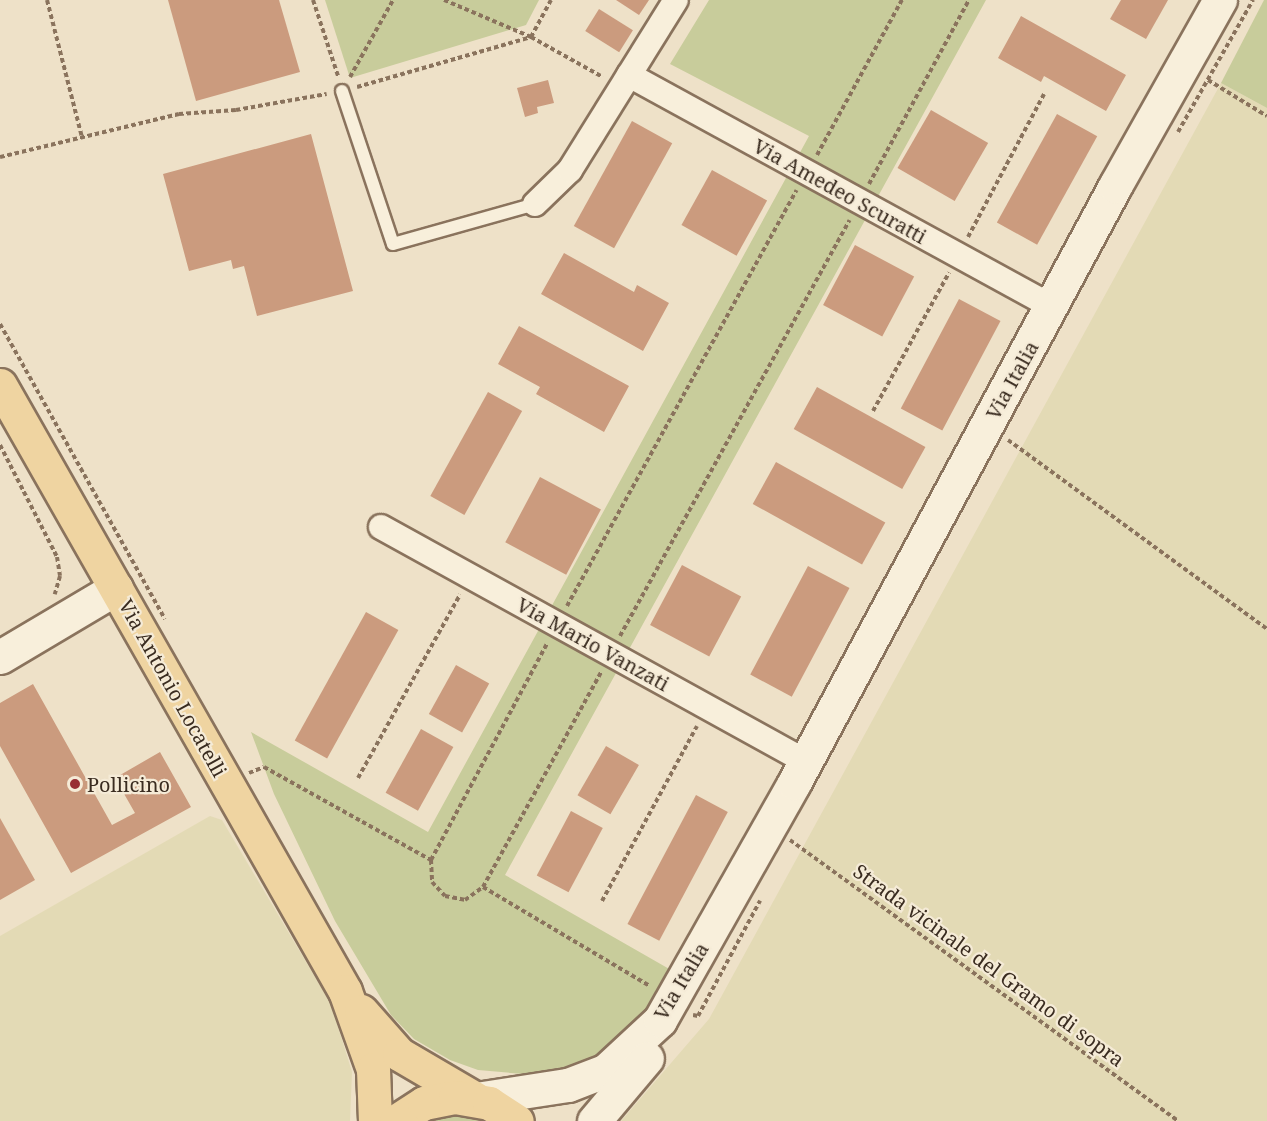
<!DOCTYPE html>
<html>
<head>
<meta charset="utf-8">
<style>
	body { margin:0 }
	#map { position:relative; width:1267px; height:1121px; overflow:hidden; background:#eee1c8; font-family:"Noto Serif",serif }
	div>[style] { position:absolute }
	.farmland>* { inset:0; background:#e3dab5 }
	.green>* { inset:0; background:#c8cc9b }
	.building>* { inset:0; background:#cb9b7e; transform-origin:0 0 }
	.path>* { height:4px; margin-top:-2px; transform-origin:0; background:repeating-linear-gradient(90deg,#8a735d 0 4.5px,transparent 0 7.5px) }
	.roads { filter:drop-shadow(2px 0 #8a735d) drop-shadow(-2px 0 #8a735d) drop-shadow(0 2px #8a735d) drop-shadow(0 -2px #8a735d) }
	.lane>* { height:12px; margin:-6px; padding:0 6px; transform-origin:6px; border-radius:6px; background:#f8efdb }
	.street>* { height:24px; margin:-12px; padding:0 12px; transform-origin:12px; border-radius:12px; background:#f8efdb }
	.secondary>* { height:33px; margin:-16.5px; padding:0 16.5px; transform-origin:16.5px; border-radius:16.5px; background:#f8efdb }
	.primary>* { height:33px; margin:-16.5px; padding:0 16.5px; transform-origin:16.5px; border-radius:16.5px; background:#efd4a1 }
	.dots>* { width:16px; height:16px; translate:-50% -50%; box-sizing:border-box; border:3px solid #f5ebd7; border-radius:50% }
	span { translate:-50% -50%; white-space:nowrap; text-align:center; line-height:1.15; -webkit-text-stroke:4.5px #f5ebd7; paint-order:stroke }
	.street-label { font-size:20px; color:#3a2c20 }
	.poi-label { font-size:20px; color:#3a2c20 }
	.left { translate:0 -50%; text-align:left }
</style>
</head>
<body>
<div id="map">
	<div class="farmland">
		<div style="clip-path:polygon(1221px 83px,1267px 108px,1267px 1121px,621px 1121px,709px 1019px)"></div>
		<div style="clip-path:polygon(210px 816px,222px 820px,331px 1004px,352px 1072px,350px 1121px,0 1121px,0 936px)"></div>
	</div>
	<div class="green">
		<div style="clip-path:polygon(325px 0,539px 0,526px 25px,350px 78px)"></div>
		<div style="clip-path:polygon(709px 0,986px 0,505px 875px,678px 974px,667px 993px,591px 1063px,562px 1073px,535px 1075px,478px 1070px,450px 1060px,414px 1039px,391px 1015px,335px 921px,274px 794px,251px 732px,428px 832px,809px 136px,670px 64px)"></div>
		<div style="clip-path:polygon(1264px 0,1267px 0,1267px 108px,1221px 83px)"></div>
		<div style="clip-path:polygon(442px 1111px,500px 1121px,420px 1121px)"></div>
	</div>
	<div class="building">
		<div style="clip-path:polygon(168px 0,279px 0,300px 72px,196px 101px)"></div>
		<div style="clip-path:polygon(616px 0,649px 0,639px 15px)"></div>
		<div style="clip-path:polygon(1121px 0,1168px 0,1146px 39px,1110px 19px)"></div>
		<div style="left:599px;top:9px;width:40px;height:26px;rotate:32deg"></div>
		<div style="clip-path:polygon(1021px 16px,1126px 75px,1106px 111px,1044px 76px,1041px 82px,998px 58px)"></div>
		<div style="clip-path:polygon(548px 80px,554px 103px,537px 107px,538px 113px,525px 117px,517px 88px)"></div>
		<div style="left:931px;top:110px;width:66px;height:67px;rotate:30deg"></div>
		<div style="left:1057px;top:114px;width:46px;height:124px;rotate:29deg"></div>
		<div style="left:632px;top:121px;width:46px;height:120px;rotate:29deg"></div>
		<div style="clip-path:polygon(311px 134px,353px 291px,257px 316px,244px 266px,233px 269px,231px 260px,189px 271px,163px 174px)"></div>
		<div style="left:712px;top:170px;width:63px;height:63px;rotate:29deg"></div>
		<div style="left:855px;top:245px;width:67px;height:68px;rotate:28deg"></div>
		<div style="clip-path:polygon(564px 253px,634px 292px,637px 285px,669px 303px,643px 351px,541px 294px)"></div>
		<div style="left:959px;top:299px;width:47px;height:124px;rotate:28deg"></div>
		<div style="clip-path:polygon(519px 326px,629px 386px,604px 432px,536px 394px,540px 387px,498px 364px)"></div>
		<div style="left:817px;top:387px;width:124px;height:48px;rotate:29deg"></div>
		<div style="left:488px;top:392px;width:39px;height:119px;rotate:29deg"></div>
		<div style="left:776px;top:462px;width:125px;height:48px;rotate:29deg"></div>
		<div style="left:540px;top:477px;width:69px;height:74px;rotate:28deg"></div>
		<div style="left:682px;top:565px;width:67px;height:68px;rotate:28deg"></div>
		<div style="left:808px;top:566px;width:47px;height:123px;rotate:28deg"></div>
		<div style="left:366px;top:612px;width:37px;height:147px;rotate:29deg"></div>
		<div style="left:456px;top:665px;width:38px;height:56px;rotate:29deg"></div>
		<div style="clip-path:polygon(33px 684px,112px 825px,135px 813px,115px 778px,160px 752px,191px 807px,71px 873px,0 746px,0 703px)"></div>
		<div style="left:421px;top:729px;width:37px;height:73px;rotate:29deg"></div>
		<div style="left:606px;top:746px;width:38px;height:57px;rotate:30deg"></div>
		<div style="left:696px;top:795px;width:36px;height:146px;rotate:28deg"></div>
		<div style="left:571px;top:811px;width:36px;height:73px;rotate:28deg"></div>
		<div style="clip-path:polygon(0 818px,35px 880px,0 900px)"></div>
	</div>
	<div class="path">
		<div style="left:47px;top:0;width:141px;rotate:75.7deg"></div>
		<div style="left:313px;top:0;width:80px;rotate:71.8deg"></div>
		<div style="left:444px;top:0;width:95px;rotate:23deg"></div>
		<div style="left:531px;top:37px;width:42px;rotate:-61.6deg"></div>
		<div style="left:350px;top:77px;width:88px;rotate:-60.8deg"></div>
		<div style="left:1208px;top:80px;width:69px;rotate:31.4deg"></div>
		<div style="left:357px;top:87px;width:181px;rotate:-16deg"></div>
		<div style="left:531px;top:37px;width:82px;rotate:29.1deg"></div>
		<div style="left:1178px;top:132px;width:152px;rotate:-60.4deg"></div>
		<div style="left:817px;top:155px;width:177px;rotate:-61.3deg"></div>
		<div style="left:0;top:157px;width:184px;rotate:-13.5deg"></div>
		<div style="left:179px;top:114px;width:57px;rotate:-4deg"></div>
		<div style="left:236px;top:110px;width:92px;rotate:-10deg"></div>
		<div style="left:869px;top:184px;width:209px;rotate:-61.5deg"></div>
		<div style="left:968px;top:237px;width:162px;rotate:-62deg"></div>
		<div style="left:0;top:324px;width:338px;rotate:60.8deg"></div>
		<div style="left:873px;top:411px;width:158px;rotate:-61.2deg"></div>
		<div style="left:1008px;top:440px;width:321px;rotate:36.1deg"></div>
		<div style="left:0;top:445px;width:126px;rotate:63deg"></div>
		<div style="left:57px;top:557px;width:19px;rotate:81deg"></div>
		<div style="left:60px;top:576px;width:19px;rotate:106deg"></div>
		<div style="left:567px;top:606px;width:475px;rotate:-61.1deg"></div>
		<div style="left:620px;top:636px;width:475px;rotate:-61.1deg"></div>
		<div style="left:249px;top:773px;width:16px;rotate:-22deg"></div>
		<div style="left:264px;top:767px;width:191px;rotate:29.1deg"></div>
		<div style="left:431px;top:860px;width:247px;rotate:-61.8deg"></div>
		<div style="left:358px;top:778px;width:210px;rotate:-60.9deg"></div>
		<div style="left:790px;top:840px;width:479px;rotate:35.9deg"></div>
		<div style="left:431px;top:860px;width:22px;rotate:87deg"></div>
		<div style="left:432px;top:882px;width:19px;rotate:47deg"></div>
		<div style="left:445px;top:896px;width:20px;rotate:11deg"></div>
		<div style="left:465px;top:900px;width:22px;rotate:-36deg"></div>
		<div style="left:483px;top:887px;width:245px;rotate:-61.2deg"></div>
		<div style="left:483px;top:887px;width:194px;rotate:30.7deg"></div>
		<div style="left:602px;top:901px;width:199px;rotate:-61.5deg"></div>
		<div style="left:693px;top:1015px;width:5px;rotate:11deg"></div>
		<div style="left:698px;top:1016px;width:131px;rotate:-61.7deg"></div>
	</div>
	<div class="roads">
		<div class="lane">
			<div style="left:342px;top:91px;width:161px;rotate:71.6deg"></div>
			<div style="left:393px;top:244px;width:148px;rotate:-15.7deg"></div>
		</div>
		<div class="street">
			<div style="left:629px;top:75px;width:481px;rotate:28.7deg"></div>
			<div style="left:535px;top:204px;width:49px;rotate:-44.2deg"></div>
			<div style="left:570px;top:170px;width:200px;rotate:-58.1deg"></div>
			<div style="left:381px;top:527px;width:484px;rotate:28.9deg"></div>
		</div>
		<div class="secondary">
			<div style="left:0;top:657px;width:135px;rotate:-30.7deg"></div>
			<div style="left:476px;top:1099px;width:93px;rotate:-8.7deg"></div>
			<div style="left:568px;top:1085px;width:40px;rotate:-21deg"></div>
			<div style="left:605px;top:1071px;width:75px;rotate:-42.8deg"></div>
			<div style="left:660px;top:1020px;width:272px;rotate:-60.5deg"></div>
			<div style="left:794px;top:783px;width:678px;rotate:-61.73deg"></div>
			<div style="left:1115px;top:186px;width:214px;rotate:-60.6deg"></div>
			<div style="left:594px;top:1121px;width:82px;rotate:-49.9deg"></div>
		</div>
		<div class="primary">
			<div style="left:0;top:385px;width:697px;rotate:60.35deg"></div>
			<div style="left:345px;top:991px;width:83px;rotate:70.3deg"></div>
			<div style="left:373px;top:1069px;width:52px;rotate:87.8deg"></div>
			<div style="left:361px;top:1011px;width:57px;rotate:48.5deg"></div>
			<div style="left:399px;top:1054px;width:89px;rotate:30.3deg"></div>
			<div style="left:396px;top:1121px;width:33px;rotate:-33deg"></div>
			<div style="left:424px;top:1103px;width:32px;rotate:-11deg"></div>
			<div style="left:455px;top:1097px;width:35px;rotate:10deg"></div>
			<div style="left:489px;top:1103px;width:33px;rotate:33deg"></div>
		</div>
	</div>
	<div class="dots">
		<div style="left:75px;top:784px;background:#982e33"></div>
	</div>
	<div class="street-label">
		<span style="left:840px;top:191px;rotate:29deg">Via Amedeo Scuratti</span>
		<span style="left:1012px;top:380px;rotate:-61deg">Via Italia</span>
		<span style="left:593px;top:644px;rotate:29deg">Via Mario Vanzati</span>
		<span style="left:173px;top:688px;rotate:61deg">Via Antonio Locatelli</span>
		<span style="left:989px;top:965px;rotate:36deg">Strada vicinale del Gramo di sopra</span>
		<span style="left:681px;top:981px;rotate:-59deg">Via Italia</span>
	</div>
	<div class="poi-label">
		<span class="left" style="left:87px;top:784px">Pollicino</span>
	</div>
</div>
</body>
</html>
